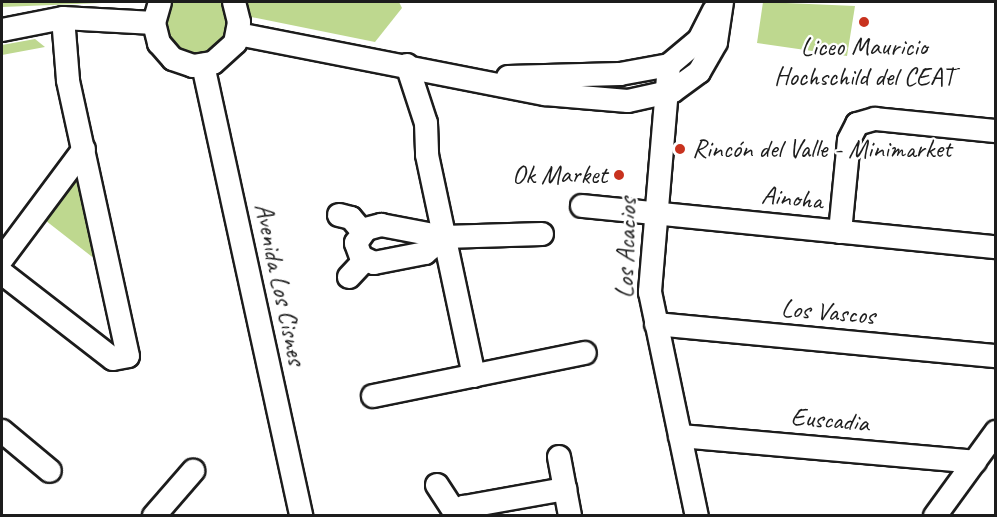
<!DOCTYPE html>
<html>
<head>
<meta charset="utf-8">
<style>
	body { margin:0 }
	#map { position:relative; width:997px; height:517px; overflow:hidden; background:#fff; font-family:Caveat,sans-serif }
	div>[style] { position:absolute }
	.green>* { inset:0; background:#bed88f }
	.roads { filter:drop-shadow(2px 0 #1c1c1c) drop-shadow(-2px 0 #1c1c1c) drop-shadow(0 2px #1c1c1c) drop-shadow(0 -2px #1c1c1c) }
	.minor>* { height:22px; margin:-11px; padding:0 11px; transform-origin:11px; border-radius:11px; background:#fff }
	.dots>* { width:16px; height:16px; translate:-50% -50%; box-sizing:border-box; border:3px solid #fff; border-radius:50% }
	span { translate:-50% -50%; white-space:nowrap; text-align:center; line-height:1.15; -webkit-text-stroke:4.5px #fff; paint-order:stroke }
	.poi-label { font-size:26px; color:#1c1c1c }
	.left { translate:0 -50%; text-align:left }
	.right { translate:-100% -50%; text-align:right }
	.street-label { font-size:26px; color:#1c1c1c }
	.frame { position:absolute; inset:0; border:3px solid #1c1c1c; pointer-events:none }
</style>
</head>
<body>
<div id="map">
	<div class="green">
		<div style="clip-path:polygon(2px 2px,127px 2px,2px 7px)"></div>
		<div style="clip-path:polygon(170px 2px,221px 2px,230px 28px,220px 48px,200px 58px,169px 46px,162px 14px)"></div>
		<div style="clip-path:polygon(239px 2px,399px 2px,402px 8px,375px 42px,246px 16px)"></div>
		<div style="clip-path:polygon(763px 2px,855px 6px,847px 56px,757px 43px)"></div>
		<div style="clip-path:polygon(35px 39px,45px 47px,2px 55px,2px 45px)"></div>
		<div style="clip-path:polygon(78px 171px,100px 263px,41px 217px)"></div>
	</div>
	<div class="roads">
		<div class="minor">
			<div style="left:160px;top:2px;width:22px;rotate:106deg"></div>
			<div style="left:154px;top:23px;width:21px;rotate:76deg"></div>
			<div style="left:159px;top:43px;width:21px;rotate:49deg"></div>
			<div style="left:173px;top:59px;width:21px;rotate:19deg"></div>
			<div style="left:193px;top:66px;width:20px;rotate:-9deg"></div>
			<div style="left:213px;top:63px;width:30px;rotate:-42deg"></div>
			<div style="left:235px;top:43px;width:21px;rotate:-79deg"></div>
			<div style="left:239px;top:22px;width:21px;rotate:-104deg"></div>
			<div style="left:2px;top:30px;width:62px;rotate:-11.1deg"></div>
			<div style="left:63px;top:18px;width:91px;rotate:3.1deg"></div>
			<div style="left:238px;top:34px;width:313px;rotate:11.1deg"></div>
			<div style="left:545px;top:94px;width:83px;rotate:4.8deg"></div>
			<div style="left:628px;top:101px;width:46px;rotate:-12.5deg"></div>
			<div style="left:673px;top:91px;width:32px;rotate:-36deg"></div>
			<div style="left:699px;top:72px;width:34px;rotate:-60deg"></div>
			<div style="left:716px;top:42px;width:40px;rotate:-81.5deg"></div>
			<div style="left:203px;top:65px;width:462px;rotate:77.7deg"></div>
			<div style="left:407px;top:65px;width:61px;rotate:71.9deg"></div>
			<div style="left:426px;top:123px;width:32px;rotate:88deg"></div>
			<div style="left:427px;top:155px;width:226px;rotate:78deg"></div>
			<div style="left:669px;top:65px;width:228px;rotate:94.8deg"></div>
			<div style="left:650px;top:292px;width:229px;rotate:78.2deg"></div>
			<div style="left:508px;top:77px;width:112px;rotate:-1.5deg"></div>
			<div style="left:620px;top:74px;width:50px;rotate:-10.4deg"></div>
			<div style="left:669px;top:65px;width:39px;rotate:-40deg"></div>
			<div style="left:699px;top:40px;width:33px;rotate:-63deg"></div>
			<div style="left:582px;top:206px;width:416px;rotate:5.7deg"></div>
			<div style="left:339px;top:215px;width:12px;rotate:14deg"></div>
			<div style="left:351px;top:218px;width:17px;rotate:50deg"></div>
			<div style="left:840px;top:232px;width:92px;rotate:-84.4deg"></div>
			<div style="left:849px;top:140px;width:18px;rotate:-63deg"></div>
			<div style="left:857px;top:124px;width:19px;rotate:-16deg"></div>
			<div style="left:875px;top:119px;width:122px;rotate:5.7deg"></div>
			<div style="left:444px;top:237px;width:25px;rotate:140deg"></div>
			<div style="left:425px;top:253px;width:52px;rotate:168.9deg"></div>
			<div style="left:374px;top:263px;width:14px;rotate:-155deg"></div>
			<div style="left:361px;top:257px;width:15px;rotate:-110deg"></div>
			<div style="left:356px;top:243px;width:17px;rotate:-54deg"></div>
			<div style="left:366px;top:229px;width:16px;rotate:-15deg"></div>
			<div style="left:381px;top:225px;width:64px;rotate:10.8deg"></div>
			<div style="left:444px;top:237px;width:98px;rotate:-1.8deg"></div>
			<div style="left:2px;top:259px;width:137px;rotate:-53.3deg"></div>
			<div style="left:2px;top:273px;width:140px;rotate:37.8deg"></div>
			<div style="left:113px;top:359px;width:15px;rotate:-11deg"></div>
			<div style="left:128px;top:356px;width:282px;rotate:-102.3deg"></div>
			<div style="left:68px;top:80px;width:62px;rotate:-94.6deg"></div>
			<div style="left:349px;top:277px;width:23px;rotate:-47deg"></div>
			<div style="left:656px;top:324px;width:342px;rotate:5.4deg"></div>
			<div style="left:373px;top:396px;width:216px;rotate:-11.5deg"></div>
			<div style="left:2px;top:431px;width:62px;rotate:39.8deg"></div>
			<div style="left:680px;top:436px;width:296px;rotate:5deg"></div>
			<div style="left:559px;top:457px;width:60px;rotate:79.4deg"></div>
			<div style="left:437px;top:485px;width:35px;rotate:57deg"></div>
			<div style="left:154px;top:516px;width:60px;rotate:-49.1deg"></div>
			<div style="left:455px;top:516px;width:13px;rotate:-45deg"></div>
			<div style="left:464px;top:507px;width:103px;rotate:-10.1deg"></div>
			<div style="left:935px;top:516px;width:104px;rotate:-54deg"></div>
		</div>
	</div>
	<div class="dots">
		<div style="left:864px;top:22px;background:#c8321e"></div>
		<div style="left:680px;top:149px;background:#c8321e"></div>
		<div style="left:619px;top:175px;background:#c8321e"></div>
	</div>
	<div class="poi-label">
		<span style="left:864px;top:62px">Liceo Mauricio<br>Hochschild del CEAT</span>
		<span class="left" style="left:692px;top:149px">Rincón del Valle - Minimarket</span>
		<span class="right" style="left:607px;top:175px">Ok Market</span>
	</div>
	<div class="street-label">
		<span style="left:792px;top:198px;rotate:6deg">Ainoha</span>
		<span style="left:626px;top:248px;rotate:-88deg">Los Acacios</span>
		<span style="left:280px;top:284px;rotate:78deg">Avenida Los Cisnes</span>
		<span style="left:828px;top:312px;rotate:5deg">Los Vascos</span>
		<span style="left:830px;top:420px;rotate:5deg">Euscadia</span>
	</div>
	<div class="frame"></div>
</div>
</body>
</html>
